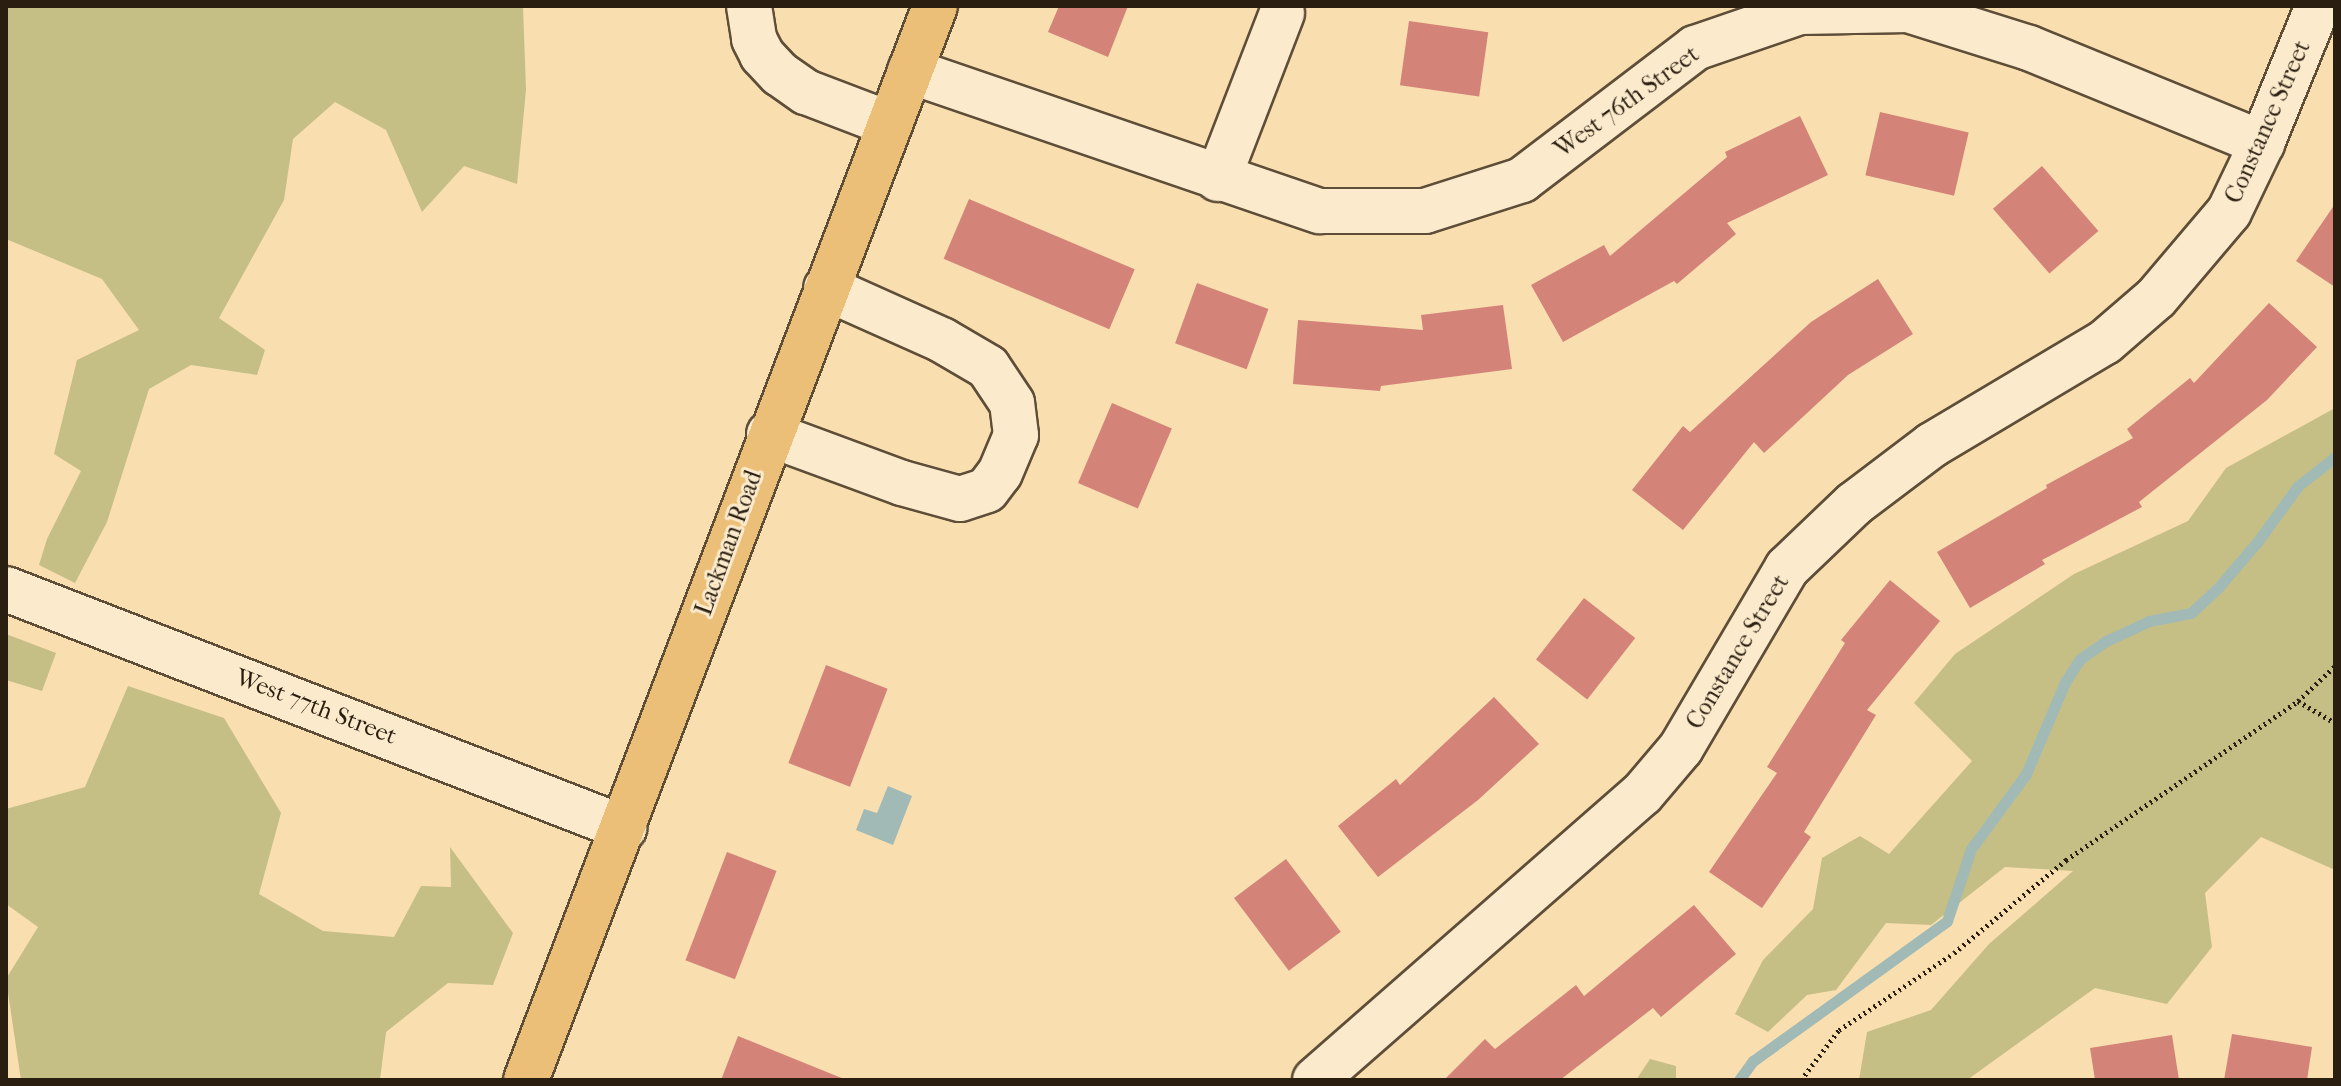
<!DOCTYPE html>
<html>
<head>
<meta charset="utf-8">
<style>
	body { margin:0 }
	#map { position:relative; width:2341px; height:1086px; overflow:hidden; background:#f9deb0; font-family:"IM FELL French Canon",serif }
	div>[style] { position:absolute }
	.green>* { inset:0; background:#c5bf86 }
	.water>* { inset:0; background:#a1bab5 }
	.stream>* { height:11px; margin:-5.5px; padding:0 5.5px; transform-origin:5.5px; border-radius:5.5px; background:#a1bab5 }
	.building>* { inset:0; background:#d38378; transform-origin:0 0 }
	.path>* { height:5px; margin-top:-2.5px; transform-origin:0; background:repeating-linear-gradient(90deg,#2a1e10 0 2px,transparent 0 6px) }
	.roads { filter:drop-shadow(2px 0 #5e4e38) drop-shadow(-2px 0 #5e4e38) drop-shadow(0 2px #5e4e38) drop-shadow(0 -2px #5e4e38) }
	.minor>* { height:44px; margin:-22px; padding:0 22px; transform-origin:22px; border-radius:22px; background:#fbeacc }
	.major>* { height:44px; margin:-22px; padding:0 22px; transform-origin:22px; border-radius:22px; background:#ecbf78 }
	span { translate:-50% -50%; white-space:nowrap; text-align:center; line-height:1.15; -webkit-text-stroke:6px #fbeacc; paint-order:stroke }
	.street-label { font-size:24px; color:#2a1e10 }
	.frame { position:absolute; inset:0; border:8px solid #2a1e10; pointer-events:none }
</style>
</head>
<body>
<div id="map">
	<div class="green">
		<div style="clip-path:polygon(6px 6px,523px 6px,526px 90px,517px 184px,464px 166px,422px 212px,386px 130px,335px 102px,293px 139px,284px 200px,219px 318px,265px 350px,257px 375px,191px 365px,149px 389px,107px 522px,75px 583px,39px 565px,47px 539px,81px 471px,54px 454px,77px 360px,139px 330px,102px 279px,6px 239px)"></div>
		<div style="clip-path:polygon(2335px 408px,2335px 870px,2261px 837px,2205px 893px,2212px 947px,2167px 1004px,2095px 988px,1967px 1080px,1859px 1080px,1867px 1032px,1931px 1010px,1989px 944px,2073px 871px,2005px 867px,1931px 925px,1886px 923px,1836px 990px,1807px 995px,1768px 1032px,1735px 1014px,1763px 960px,1813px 909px,1822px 858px,1860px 836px,1889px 854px,1972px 761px,1914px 703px,1955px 654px,2074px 574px,2188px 521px,2226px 468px)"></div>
		<div style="clip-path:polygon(6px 634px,56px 653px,42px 691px,6px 680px)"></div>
		<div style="clip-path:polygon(128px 686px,224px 718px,281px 813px,259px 894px,323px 931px,394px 937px,421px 886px,451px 887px,450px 847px,513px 933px,493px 985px,448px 983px,386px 1032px,380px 1080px,21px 1080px,6px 979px,38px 927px,6px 904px,6px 809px,85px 787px)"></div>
		<div style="clip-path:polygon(1650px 1059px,1676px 1066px,1676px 1080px,1636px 1080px)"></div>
	</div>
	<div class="water">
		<div style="clip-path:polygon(888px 786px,912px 796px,893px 845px,856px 830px,864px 809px,877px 813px)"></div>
	</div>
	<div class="stream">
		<div style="left:1739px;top:1080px;width:24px;rotate:-54deg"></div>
		<div style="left:1753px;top:1061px;width:239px;rotate:-35.8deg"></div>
		<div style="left:1947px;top:921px;width:76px;rotate:-71.6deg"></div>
		<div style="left:1971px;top:849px;width:93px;rotate:-53.7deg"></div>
		<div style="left:2026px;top:774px;width:100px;rotate:-67deg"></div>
		<div style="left:2065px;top:682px;width:27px;rotate:-57deg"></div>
		<div style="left:2080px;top:659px;width:32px;rotate:-35deg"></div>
		<div style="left:2106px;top:641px;width:47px;rotate:-24.9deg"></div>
		<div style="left:2149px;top:621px;width:43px;rotate:-10.8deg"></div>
		<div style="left:2191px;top:613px;width:35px;rotate:-43deg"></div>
		<div style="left:2217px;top:589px;width:63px;rotate:-49.5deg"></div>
		<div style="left:2258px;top:541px;width:68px;rotate:-54deg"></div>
		<div style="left:2298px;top:486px;width:47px;rotate:-38.1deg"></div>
	</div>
	<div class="building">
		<div style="clip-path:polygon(1059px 6px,1128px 6px,1108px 57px,1048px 32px)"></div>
		<div style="left:1409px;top:21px;width:80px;height:65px;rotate:8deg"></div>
		<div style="left:1880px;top:112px;width:91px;height:65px;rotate:13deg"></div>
		<div style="clip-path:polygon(1800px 116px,1828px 175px,1727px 223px,1736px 234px,1677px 284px,1674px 281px,1563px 342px,1531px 285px,1604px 245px,1610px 256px,1727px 157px,1725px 152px)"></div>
		<div style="left:2042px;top:166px;width:86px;height:65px;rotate:49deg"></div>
		<div style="left:969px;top:199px;width:180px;height:65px;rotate:23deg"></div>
		<div style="clip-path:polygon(2335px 204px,2335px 287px,2296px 261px)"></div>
		<div style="clip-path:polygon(1878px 279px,1913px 334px,1848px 375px,1764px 453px,1754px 442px,1683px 530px,1632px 490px,1683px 426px,1690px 432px,1811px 322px)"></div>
		<div style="left:1197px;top:283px;width:76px;height:64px;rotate:20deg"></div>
		<div style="clip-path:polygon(2269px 303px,2317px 347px,2267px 400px,2139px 502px,2142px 507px,2042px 560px,2045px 564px,1970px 608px,1937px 552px,2047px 488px,2046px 485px,2133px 438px,2127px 429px,2190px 378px,2194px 383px)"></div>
		<div style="clip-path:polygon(1503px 305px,1512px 369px,1381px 386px,1380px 391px,1293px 384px,1298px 320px,1423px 330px,1421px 315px)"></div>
		<div style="left:1112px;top:403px;width:65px;height:87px;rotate:23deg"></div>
		<div style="clip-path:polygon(1890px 580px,1940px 621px,1867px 710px,1876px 715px,1804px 832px,1811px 837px,1762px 908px,1709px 872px,1777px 773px,1767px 767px,1845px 643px,1841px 640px)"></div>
		<div style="left:1584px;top:598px;width:65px;height:78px;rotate:38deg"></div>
		<div style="left:826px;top:665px;width:66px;height:105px;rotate:21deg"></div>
		<div style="clip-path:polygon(1494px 697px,1539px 744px,1478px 800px,1378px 877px,1338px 826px,1396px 779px,1400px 785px)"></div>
		<div style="left:727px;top:852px;width:53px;height:116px;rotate:21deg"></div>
		<div style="left:1286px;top:859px;width:91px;height:65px;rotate:53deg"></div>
		<div style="clip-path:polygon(1694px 905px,1736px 954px,1661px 1017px,1653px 1008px,1560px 1080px,1444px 1080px,1485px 1039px,1495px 1049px,1576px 985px,1584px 996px)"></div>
		<div style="clip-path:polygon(2232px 1034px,2312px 1047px,2307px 1080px,2224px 1080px)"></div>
		<div style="clip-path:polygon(2172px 1035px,2179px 1080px,2095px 1080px,2090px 1048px)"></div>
		<div style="clip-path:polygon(738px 1036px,844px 1079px,844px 1080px,721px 1080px)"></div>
	</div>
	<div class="path">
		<div style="left:2298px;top:701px;width:43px;rotate:30.7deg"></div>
		<div style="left:1801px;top:1080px;width:63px;rotate:-52.8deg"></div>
		<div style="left:1839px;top:1030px;width:138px;rotate:-33.8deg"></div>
		<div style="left:1954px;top:953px;width:146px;rotate:-39.7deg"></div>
		<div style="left:2066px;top:860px;width:281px;rotate:-34.4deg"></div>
		<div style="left:2298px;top:701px;width:51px;rotate:-43.4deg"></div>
	</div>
	<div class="roads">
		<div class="minor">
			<div style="left:749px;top:6px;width:33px;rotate:81deg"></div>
			<div style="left:754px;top:39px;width:18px;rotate:63deg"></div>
			<div style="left:762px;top:55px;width:26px;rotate:47deg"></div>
			<div style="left:780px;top:74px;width:32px;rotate:35deg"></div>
			<div style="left:806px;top:92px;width:90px;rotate:20.9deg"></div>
			<div style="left:910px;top:71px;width:433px;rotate:18.9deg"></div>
			<div style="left:1320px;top:211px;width:105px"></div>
			<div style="left:1425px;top:211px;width:102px;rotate:-17.7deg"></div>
			<div style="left:1522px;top:180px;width:218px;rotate:-37.3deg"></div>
			<div style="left:1695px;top:48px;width:111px;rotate:-18.9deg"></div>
			<div style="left:1800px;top:12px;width:108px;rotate:-1.1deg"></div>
			<div style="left:1908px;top:10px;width:127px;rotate:17.4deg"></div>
			<div style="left:2029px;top:48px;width:252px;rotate:22.2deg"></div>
			<div style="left:1218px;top:179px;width:178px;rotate:-68.9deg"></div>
			<div style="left:769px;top:434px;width:142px;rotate:20.2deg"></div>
			<div style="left:902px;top:483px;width:60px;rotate:15.4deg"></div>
			<div style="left:960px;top:499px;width:28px;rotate:-18deg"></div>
			<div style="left:987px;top:490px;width:21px;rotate:-53deg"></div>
			<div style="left:1000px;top:473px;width:41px;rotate:-67.2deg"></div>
			<div style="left:1016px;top:435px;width:32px;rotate:-97deg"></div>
			<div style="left:1012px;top:403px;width:43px;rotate:-123.7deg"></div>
			<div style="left:988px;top:367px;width:53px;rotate:-149.6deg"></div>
			<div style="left:942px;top:340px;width:127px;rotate:-155.9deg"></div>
			<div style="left:6px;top:589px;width:663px;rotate:21.14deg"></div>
			<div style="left:1315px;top:1080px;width:434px;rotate:-41.2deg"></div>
			<div style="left:1642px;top:794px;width:60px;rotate:-49.7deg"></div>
			<div style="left:1681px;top:748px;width:209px;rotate:-59.5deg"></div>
			<div style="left:1787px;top:568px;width:93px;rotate:-43.7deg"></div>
			<div style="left:1854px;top:504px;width:98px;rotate:-37.1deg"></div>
			<div style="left:1932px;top:445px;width:201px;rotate:-30.8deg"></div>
			<div style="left:2105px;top:342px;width:67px;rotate:-40.8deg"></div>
			<div style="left:2156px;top:298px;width:113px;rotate:-49.7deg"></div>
			<div style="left:2229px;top:212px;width:76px;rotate:-64.4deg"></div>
			<div style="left:2262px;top:143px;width:148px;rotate:-67.8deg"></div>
		</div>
		<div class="major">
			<div style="left:526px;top:1080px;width:1149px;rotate:-69.15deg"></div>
		</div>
	</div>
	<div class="street-label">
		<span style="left:1627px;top:102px;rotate:-36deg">West 76th Street</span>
		<span style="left:2268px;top:122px;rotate:-66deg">Constance Street</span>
		<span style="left:729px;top:543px;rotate:-70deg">Lackman Road</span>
		<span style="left:1738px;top:652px;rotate:-59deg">Constance Street</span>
		<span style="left:316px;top:707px;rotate:21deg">West 77th Street</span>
	</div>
	<div class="frame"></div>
</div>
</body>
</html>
